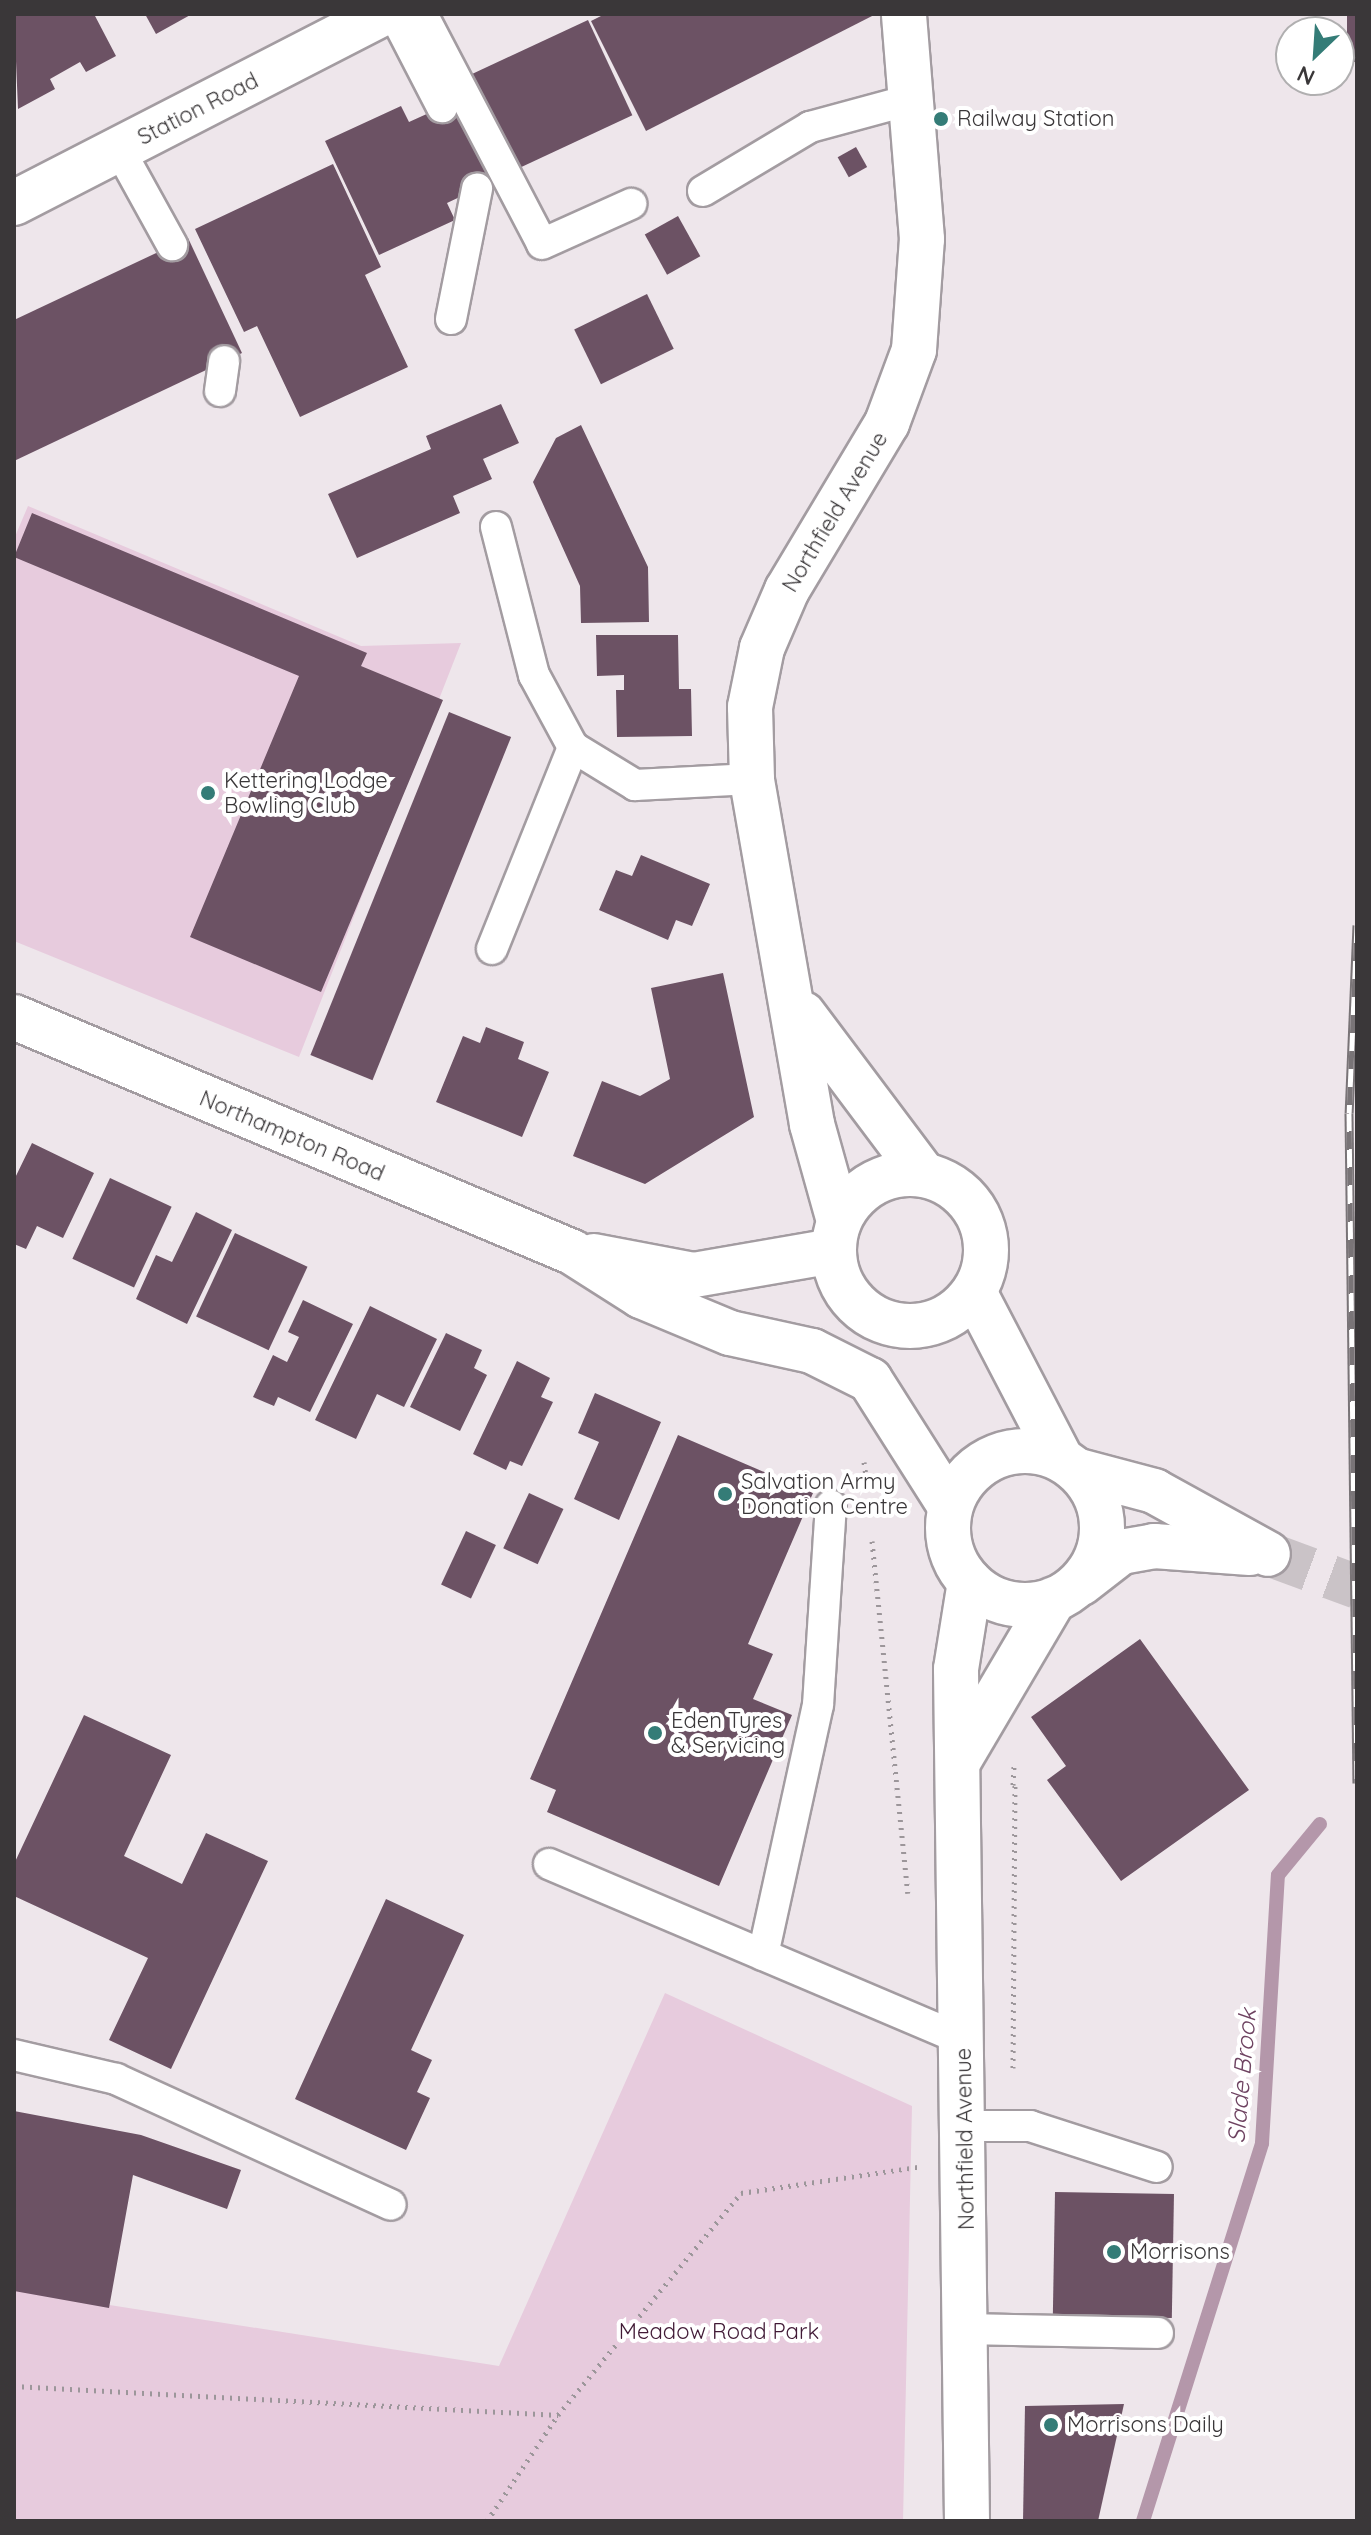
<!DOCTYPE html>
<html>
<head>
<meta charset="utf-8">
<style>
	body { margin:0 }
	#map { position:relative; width:1371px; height:2535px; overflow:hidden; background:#eee6eb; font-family:Quicksand,sans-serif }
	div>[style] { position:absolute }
	.green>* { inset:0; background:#e7cbdd }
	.stream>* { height:14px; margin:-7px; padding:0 7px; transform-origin:7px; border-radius:7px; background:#b497aa }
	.building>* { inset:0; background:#6c5264; transform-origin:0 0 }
	.primary-tunnel>* { height:44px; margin-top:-22px; transform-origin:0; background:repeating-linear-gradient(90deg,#cac3c7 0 44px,transparent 0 66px) }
	.path>* { height:5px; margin-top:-2.5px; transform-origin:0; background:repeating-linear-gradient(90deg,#9c969a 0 2px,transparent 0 8px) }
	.roads { filter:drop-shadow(2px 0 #a39ca1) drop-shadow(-2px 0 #a39ca1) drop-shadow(0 2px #a39ca1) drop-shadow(0 -2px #a39ca1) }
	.lane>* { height:30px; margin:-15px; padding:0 15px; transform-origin:15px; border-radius:15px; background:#fff }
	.secondary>* { height:44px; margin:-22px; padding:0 22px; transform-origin:22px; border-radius:22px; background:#fff }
	.primary>* { height:44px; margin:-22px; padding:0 22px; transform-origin:22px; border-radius:22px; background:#fff }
	.primary>.ring { margin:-22px; padding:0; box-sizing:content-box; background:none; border:44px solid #fff; border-radius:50% }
	.rail>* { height:9px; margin-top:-4.5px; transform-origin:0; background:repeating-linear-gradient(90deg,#fff 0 18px,#797477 0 36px); box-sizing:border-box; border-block:2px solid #797477 }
	.dots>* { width:22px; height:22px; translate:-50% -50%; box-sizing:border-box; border:4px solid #fff; border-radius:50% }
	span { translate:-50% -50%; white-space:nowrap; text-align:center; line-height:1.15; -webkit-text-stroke:8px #fff; paint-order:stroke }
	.street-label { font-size:22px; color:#3a3739 }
	.poi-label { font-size:22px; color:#3a3739 }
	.left { translate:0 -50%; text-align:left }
	.park-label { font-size:22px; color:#411a36 }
	.water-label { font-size:24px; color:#6e4361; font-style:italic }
	.frame { position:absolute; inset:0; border:16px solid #3a3739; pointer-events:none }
	.north { position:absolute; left:1275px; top:16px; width:80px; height:80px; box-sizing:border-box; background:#fff; border:2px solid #b0afb0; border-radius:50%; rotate:205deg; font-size:22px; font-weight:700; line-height:32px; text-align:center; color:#3a3739 }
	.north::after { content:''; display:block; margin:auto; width:28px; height:36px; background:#347c77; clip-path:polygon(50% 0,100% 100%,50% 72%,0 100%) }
</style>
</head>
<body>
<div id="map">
	<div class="green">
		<div style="clip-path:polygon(28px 506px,361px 646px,461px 643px,299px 1057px,14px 941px,14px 539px)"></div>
		<div style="clip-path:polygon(665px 1993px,912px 2106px,903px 2521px,14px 2521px,14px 2290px,499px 2366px)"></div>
	</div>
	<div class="stream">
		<div style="left:1143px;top:2521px;width:396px;rotate:-72.5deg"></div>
		<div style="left:1262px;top:2143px;width:268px;rotate:-86.6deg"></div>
		<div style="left:1278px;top:1875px;width:66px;rotate:-50.5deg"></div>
	</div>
	<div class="building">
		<div style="clip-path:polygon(14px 14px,94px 14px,116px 56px,86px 72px,80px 62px,50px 79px,55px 89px,18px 109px)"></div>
		<div style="clip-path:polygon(145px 14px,192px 14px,156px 34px)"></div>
		<div style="clip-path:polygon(605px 14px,876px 14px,646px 131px,591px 21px)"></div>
		<div style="left:1347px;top:14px;width:10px;height:48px"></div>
		<div style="left:588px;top:20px;width:105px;height:138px;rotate:65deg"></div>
		<div style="clip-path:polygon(462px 98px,500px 178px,447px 203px,455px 220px,379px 255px,325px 141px,401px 106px,409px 122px)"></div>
		<div style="left:856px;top:147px;width:23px;height:21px;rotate:61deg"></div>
		<div style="clip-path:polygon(333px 164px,381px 267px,365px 275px,408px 367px,300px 417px,257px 326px,244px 332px,195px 229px)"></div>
		<div style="left:678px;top:216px;width:46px;height:38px;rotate:61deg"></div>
		<div style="clip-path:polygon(188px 238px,242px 353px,14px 461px,14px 320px)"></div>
		<div style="left:647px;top:294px;width:61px;height:81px;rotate:64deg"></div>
		<div style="clip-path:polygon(501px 404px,519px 443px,483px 459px,492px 479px,453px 496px,460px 513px,357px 558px,328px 494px,431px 449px,426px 436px)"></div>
		<div style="clip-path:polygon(581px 425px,648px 567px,649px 622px,581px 623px,580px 586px,533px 482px,556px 438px)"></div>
		<div style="clip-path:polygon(32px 513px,367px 653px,361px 666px,443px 700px,321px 992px,190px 937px,299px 676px,14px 557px)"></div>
		<div style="clip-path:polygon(596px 635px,678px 635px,679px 689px,691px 689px,692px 736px,617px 737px,616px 690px,624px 690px,624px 675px,597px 676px)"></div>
		<div style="left:449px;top:712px;width:67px;height:370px;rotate:22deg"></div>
		<div style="clip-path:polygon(641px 855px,710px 884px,692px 926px,676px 920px,668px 940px,599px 910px,616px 870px,632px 876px)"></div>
		<div style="clip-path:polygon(723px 973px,754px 1117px,645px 1184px,573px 1156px,602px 1081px,640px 1096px,670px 1079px,651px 988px)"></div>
		<div style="clip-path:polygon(486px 1027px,524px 1042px,518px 1059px,549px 1072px,522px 1137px,436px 1102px,463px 1036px,480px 1043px)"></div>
		<div style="clip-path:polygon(32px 1143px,94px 1173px,63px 1238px,37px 1226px,26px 1249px,14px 1244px,14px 1180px)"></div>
		<div style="left:110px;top:1178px;width:68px;height:89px;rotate:25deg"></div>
		<div style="clip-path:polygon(196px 1212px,232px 1230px,187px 1324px,136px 1299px,156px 1255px,172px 1262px)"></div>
		<div style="left:235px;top:1233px;width:80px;height:92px;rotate:25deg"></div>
		<div style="clip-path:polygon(303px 1300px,353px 1324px,310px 1412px,278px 1397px,274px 1406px,253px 1397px,273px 1355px,287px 1362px,299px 1337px,288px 1332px)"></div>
		<div style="clip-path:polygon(370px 1306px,437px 1339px,404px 1407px,377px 1394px,356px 1439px,315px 1420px)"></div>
		<div style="clip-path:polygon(446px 1333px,482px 1350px,474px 1368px,487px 1375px,460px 1431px,410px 1407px)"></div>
		<div style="clip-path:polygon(517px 1361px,550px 1378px,541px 1397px,553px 1402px,522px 1466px,510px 1461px,506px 1470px,473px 1454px)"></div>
		<div style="clip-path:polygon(595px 1393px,661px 1422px,619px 1520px,574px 1499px,599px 1442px,578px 1433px)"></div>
		<div style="clip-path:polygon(678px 1435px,813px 1493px,748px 1644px,773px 1654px,753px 1699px,792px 1715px,719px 1886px,547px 1812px,556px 1790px,530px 1779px)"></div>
		<div style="left:529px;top:1493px;width:38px;height:61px;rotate:25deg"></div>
		<div style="left:466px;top:1531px;width:33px;height:59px;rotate:25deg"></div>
		<div style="clip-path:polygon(1140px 1639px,1249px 1790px,1121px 1881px,1047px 1780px,1066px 1766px,1031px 1717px)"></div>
		<div style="clip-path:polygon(84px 1715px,171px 1755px,124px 1856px,182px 1884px,206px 1833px,268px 1861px,171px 2069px,109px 2040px,148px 1958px,14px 1896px,14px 1864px)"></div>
		<div style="clip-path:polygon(386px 1899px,464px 1935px,411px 2050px,432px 2060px,417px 2092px,430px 2098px,406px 2150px,295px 2099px)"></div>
		<div style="clip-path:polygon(14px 2111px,141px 2135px,241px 2170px,227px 2209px,133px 2175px,109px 2308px,14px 2291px)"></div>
		<div style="left:1055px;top:2192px;width:119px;height:124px;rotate:1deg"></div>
		<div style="clip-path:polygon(1124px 2404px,1098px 2521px,1023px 2521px,1025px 2406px)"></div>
	</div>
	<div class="primary-tunnel">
		<div style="left:1268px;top:1554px;width:95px;rotate:20.3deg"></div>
	</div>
	<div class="path">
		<div style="left:864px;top:1462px;width:21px;rotate:82deg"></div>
		<div style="left:872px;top:1541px;width:354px;rotate:84.2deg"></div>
		<div style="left:1013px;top:1785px;width:20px;rotate:-87deg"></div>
		<div style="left:1013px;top:2068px;width:283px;rotate:-89.6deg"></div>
		<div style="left:14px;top:2386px;width:545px;rotate:3.05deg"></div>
		<div style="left:487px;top:2521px;width:128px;rotate:-56.2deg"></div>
		<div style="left:558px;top:2415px;width:288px;rotate:-50.5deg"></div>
		<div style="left:741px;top:2193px;width:179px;rotate:-8.4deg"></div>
	</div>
	<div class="roads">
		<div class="lane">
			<div style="left:394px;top:14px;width:105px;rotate:62.7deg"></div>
			<div style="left:422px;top:14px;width:259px;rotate:62.4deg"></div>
			<div style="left:542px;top:244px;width:98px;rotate:-24.2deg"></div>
			<div style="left:119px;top:149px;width:110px;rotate:61.1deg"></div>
			<div style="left:703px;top:191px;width:125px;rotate:-30.9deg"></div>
			<div style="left:810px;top:127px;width:107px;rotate:-15.2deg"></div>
			<div style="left:451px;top:319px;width:133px;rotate:-78.7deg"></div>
			<div style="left:220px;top:391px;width:30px;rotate:-82deg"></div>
			<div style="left:496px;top:527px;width:153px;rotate:75.6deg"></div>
			<div style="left:534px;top:675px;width:82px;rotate:61.6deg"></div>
			<div style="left:573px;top:747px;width:73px;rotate:31.5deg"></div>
			<div style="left:635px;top:785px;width:117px;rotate:-2.9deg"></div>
			<div style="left:492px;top:949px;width:218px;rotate:-68.1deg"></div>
			<div style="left:549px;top:1864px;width:451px;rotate:23deg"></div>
			<div style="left:763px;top:1955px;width:256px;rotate:-77.6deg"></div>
			<div style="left:818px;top:1705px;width:200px;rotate:-86.3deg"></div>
			<div style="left:14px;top:2055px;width:105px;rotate:13.2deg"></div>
			<div style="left:116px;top:2079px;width:302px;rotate:24.6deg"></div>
			<div style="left:966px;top:2126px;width:64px"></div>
			<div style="left:1030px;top:2126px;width:133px;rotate:17.9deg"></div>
			<div style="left:967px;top:2329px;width:191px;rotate:1.2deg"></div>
		</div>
		<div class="secondary">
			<div style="left:14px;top:203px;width:414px;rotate:-27.2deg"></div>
			<div style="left:803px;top:1014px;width:201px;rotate:53.1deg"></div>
			<div style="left:839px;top:1221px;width:101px;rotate:-105.6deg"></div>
			<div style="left:812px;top:1124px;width:350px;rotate:-99.9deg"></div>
			<div style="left:752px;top:779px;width:72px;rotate:-91.6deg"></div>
			<div style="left:750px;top:707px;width:60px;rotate:-78.5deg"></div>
			<div style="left:762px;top:648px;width:63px;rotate:-66.7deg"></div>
			<div style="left:787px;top:590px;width:195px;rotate:-59.1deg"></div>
			<div style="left:887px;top:423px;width:78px;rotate:-69.7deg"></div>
			<div style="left:914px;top:350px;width:111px;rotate:-85.9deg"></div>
			<div style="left:922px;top:239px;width:226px;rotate:-94.6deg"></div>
		</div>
		<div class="primary">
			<div style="left:14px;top:1017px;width:605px;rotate:22.84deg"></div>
			<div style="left:572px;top:1252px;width:82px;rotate:32.5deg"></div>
			<div style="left:641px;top:1296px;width:96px;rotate:22.6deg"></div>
			<div style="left:730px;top:1333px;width:84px;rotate:12.4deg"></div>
			<div style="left:812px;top:1351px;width:65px;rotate:26.6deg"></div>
			<div class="ring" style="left:834px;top:1174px;width:108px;height:108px"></div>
			<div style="left:594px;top:1256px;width:102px;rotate:10.8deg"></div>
			<div style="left:694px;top:1275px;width:141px;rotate:-9.8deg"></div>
			<div style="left:974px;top:1292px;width:188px;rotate:62.5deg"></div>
			<div style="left:870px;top:1380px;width:149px;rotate:57.6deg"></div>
			<div class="ring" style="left:948px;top:1451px;width:110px;height:110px"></div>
			<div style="left:1079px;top:1471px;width:78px;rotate:14.9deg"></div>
			<div style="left:1154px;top:1491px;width:130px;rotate:28.9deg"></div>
			<div style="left:1081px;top:1583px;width:51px;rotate:-37.8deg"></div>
			<div style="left:1121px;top:1552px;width:34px;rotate:-10deg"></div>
			<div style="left:1154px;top:1546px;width:96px;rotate:4.2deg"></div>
			<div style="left:961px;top:1757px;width:183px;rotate:-59.5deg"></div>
			<div style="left:967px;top:2521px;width:852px;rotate:-90.74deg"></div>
			<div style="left:956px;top:1669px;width:88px;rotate:-80.9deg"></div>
		</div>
	</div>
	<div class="rail">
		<div style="left:1357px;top:925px;width:188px;rotate:92.4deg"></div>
		<div style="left:1349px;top:1113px;width:670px;rotate:89.32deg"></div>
	</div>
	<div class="dots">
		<div style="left:941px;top:119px;background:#347c77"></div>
		<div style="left:208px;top:793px;background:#347c77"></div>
		<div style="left:725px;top:1494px;background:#347c77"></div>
		<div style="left:655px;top:1733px;background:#347c77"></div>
		<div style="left:1114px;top:2252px;background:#347c77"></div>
		<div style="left:1051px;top:2425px;background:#347c77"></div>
	</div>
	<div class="street-label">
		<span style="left:198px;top:109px;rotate:-27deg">Station Road</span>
		<span style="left:835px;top:512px;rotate:-59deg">Northfield Avenue</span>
		<span style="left:292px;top:1136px;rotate:23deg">Northampton Road</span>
		<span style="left:965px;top:2139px;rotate:-91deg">Northfield Avenue</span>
	</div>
	<div class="poi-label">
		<span class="left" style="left:957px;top:119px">Railway Station</span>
		<span class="left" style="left:224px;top:793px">Kettering Lodge<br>Bowling Club</span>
		<span class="left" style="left:741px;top:1494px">Salvation Army<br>Donation Centre</span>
		<span class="left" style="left:671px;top:1733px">Eden Tyres<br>&amp; Servicing</span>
		<span class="left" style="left:1130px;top:2252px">Morrisons</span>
		<span class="left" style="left:1067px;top:2425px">Morrisons Daily</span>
	</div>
	<div class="park-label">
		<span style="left:719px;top:2332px">Meadow Road Park</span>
	</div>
	<div class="water-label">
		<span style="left:1242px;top:2076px;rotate:-85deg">Slade Brook</span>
	</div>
	<div class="frame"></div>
	<div class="north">N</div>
</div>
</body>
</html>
